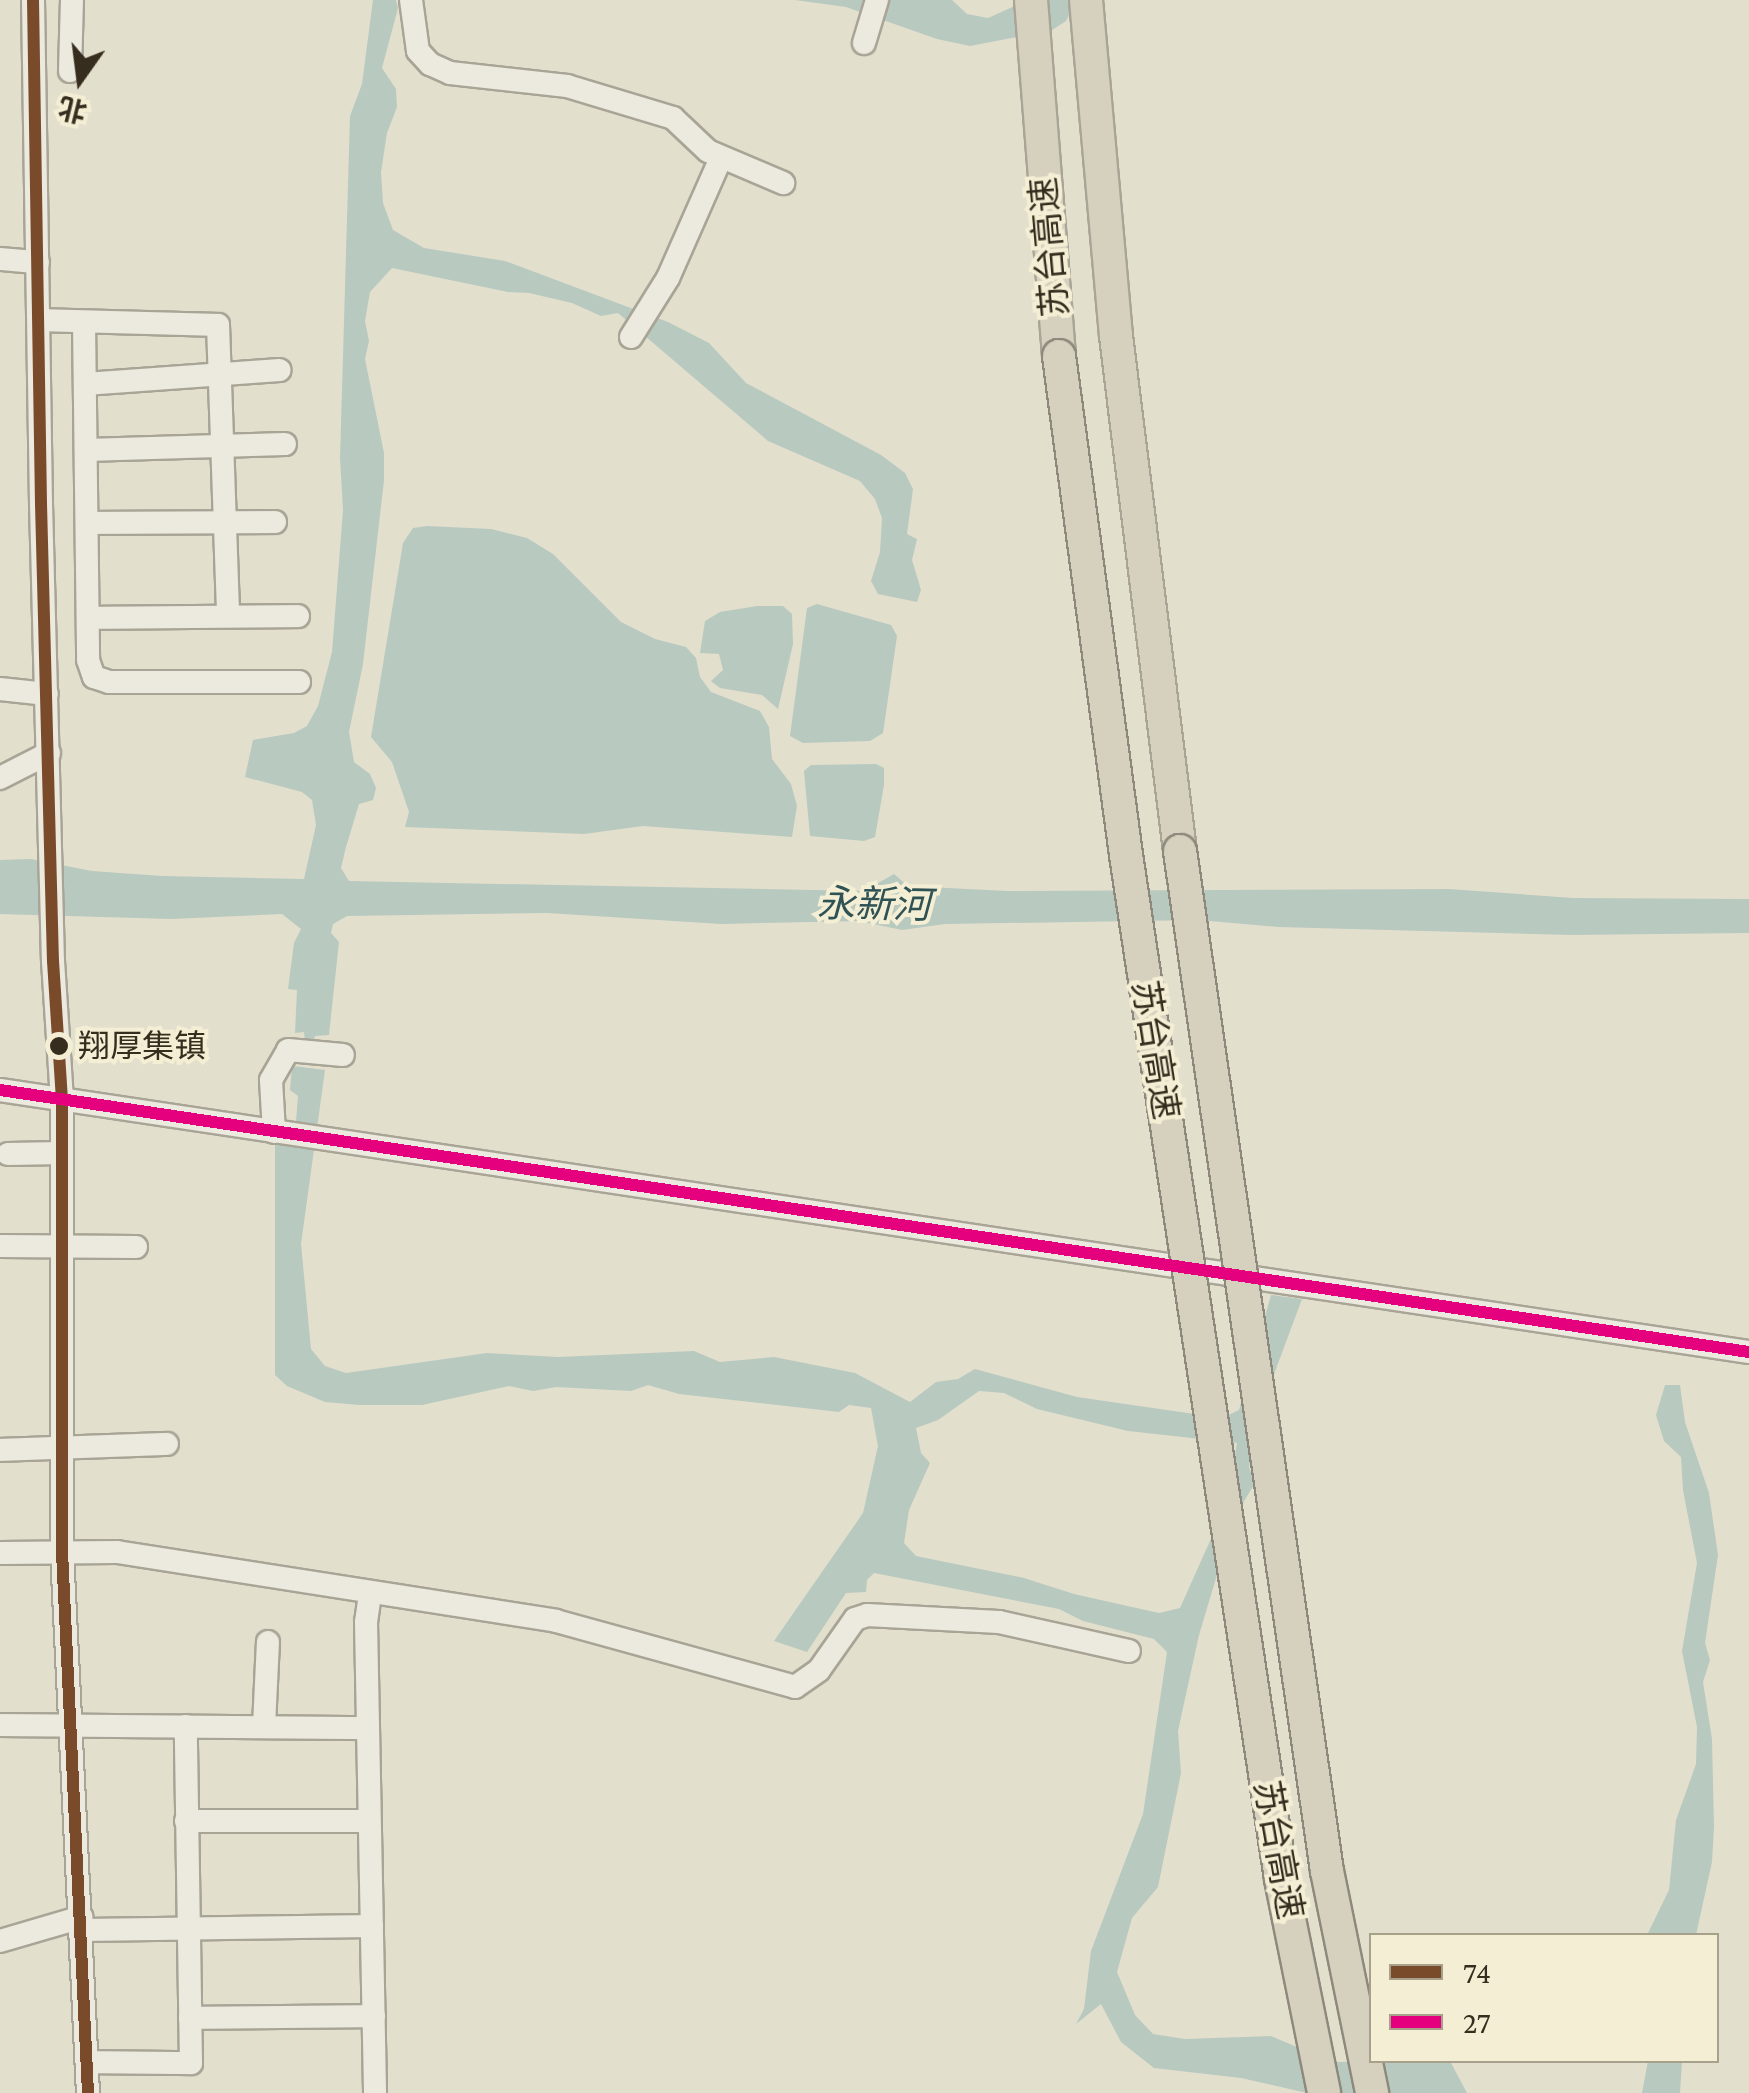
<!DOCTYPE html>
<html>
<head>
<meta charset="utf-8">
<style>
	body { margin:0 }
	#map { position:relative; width:1749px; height:2093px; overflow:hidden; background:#e3dfcd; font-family:"Crimson Pro","Noto Sans SC",serif }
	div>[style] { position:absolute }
	.water>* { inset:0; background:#b8c9c0 }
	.roads { filter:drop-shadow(2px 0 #a8a496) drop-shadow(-2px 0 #a8a496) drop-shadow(0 2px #a8a496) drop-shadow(0 -2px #a8a496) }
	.minor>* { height:22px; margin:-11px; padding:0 11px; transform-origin:11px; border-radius:11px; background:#ece9de }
	.highway>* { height:32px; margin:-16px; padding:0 16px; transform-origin:16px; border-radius:16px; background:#d6d0be }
	.bridges { filter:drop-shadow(2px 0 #8e897d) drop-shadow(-2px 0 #8e897d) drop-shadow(0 2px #8e897d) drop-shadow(0 -2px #8e897d) }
	.highway-bridge>* { height:32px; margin:-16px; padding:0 16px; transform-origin:16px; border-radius:16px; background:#d6d0be }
	.bus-1>* { height:12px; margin:-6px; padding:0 6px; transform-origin:6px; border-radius:6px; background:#7a4b2a }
	.bus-2>* { height:12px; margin:-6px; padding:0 6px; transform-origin:6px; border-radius:6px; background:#e5007d }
	.dots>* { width:28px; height:28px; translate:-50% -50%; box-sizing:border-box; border:5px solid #f3eed4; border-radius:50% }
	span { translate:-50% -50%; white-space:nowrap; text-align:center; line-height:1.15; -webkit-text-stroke:8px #f3eed4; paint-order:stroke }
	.bus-label { font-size:32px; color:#362d1f }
	.left { translate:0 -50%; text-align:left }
	.street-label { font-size:35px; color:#362d1f }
	.water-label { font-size:38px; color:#2f5255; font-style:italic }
	.legend { position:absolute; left:1369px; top:1933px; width:350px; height:130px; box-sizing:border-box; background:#f3eed4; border:2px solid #a7a18c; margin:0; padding:12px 18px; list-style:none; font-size:30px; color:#362d1f }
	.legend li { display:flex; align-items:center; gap:20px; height:50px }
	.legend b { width:50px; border:2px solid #a7a18c }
	.north { position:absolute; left:30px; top:30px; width:100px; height:100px; -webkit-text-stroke:8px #f3eed4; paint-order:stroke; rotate:194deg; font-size:28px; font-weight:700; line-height:40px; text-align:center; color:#362d1f }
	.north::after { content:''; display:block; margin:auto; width:35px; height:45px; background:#362d1f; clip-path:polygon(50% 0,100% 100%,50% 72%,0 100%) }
</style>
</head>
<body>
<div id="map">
	<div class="water">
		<div style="clip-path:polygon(373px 0,396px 0,398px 8px,382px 68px,396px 89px,397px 107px,387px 133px,381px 172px,383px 203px,393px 230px,424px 248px,505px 261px,668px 322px,709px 343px,746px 383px,881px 455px,905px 473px,913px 489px,907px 534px,917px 539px,912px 560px,921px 590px,917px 602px,878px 594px,871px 581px,880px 552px,882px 518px,875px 499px,860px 481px,768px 441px,618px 313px,601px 316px,572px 303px,529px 293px,508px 292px,392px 268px,370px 292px,365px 321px,369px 341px,365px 359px,384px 453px,384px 480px,363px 664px,349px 732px,354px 762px,370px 774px,376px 788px,373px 800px,359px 804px,346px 847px,341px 868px,349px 881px,864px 891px,894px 874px,908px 886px,1007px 891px,1449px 889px,1573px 898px,1749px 899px,1749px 933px,1571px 935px,1278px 927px,1199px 920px,945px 924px,902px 930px,859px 921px,721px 924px,547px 913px,347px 916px,333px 924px,331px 933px,339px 942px,329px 1035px,315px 1036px,313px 1043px,305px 1041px,304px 1032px,295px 1033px,297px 990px,288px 989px,294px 943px,301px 929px,282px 914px,171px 919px,0 914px,0 860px,31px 859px,92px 871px,162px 876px,304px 879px,316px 825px,312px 800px,302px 792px,245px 777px,253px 740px,294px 733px,307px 726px,318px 706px,332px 652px,343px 510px,340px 458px,350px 116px,362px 84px)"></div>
		<div style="clip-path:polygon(795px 0,952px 0,967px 14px,988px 18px,1028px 0,1077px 0,1066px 21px,1052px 30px,970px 46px,937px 39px,846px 7px)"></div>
		<div style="clip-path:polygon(427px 526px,491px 529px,527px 538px,553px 554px,621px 622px,655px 639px,686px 647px,696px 658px,700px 677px,711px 692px,760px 711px,769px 727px,772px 759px,791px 784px,797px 806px,792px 837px,643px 826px,584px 834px,405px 827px,409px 812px,392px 762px,371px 737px,403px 543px,413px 528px)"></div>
		<div style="clip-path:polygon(817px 604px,891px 625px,897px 636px,883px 733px,870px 741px,803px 743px,790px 736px,807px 608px)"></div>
		<div style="clip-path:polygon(757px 606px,783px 606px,792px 614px,793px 644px,778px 709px,762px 695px,720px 688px,711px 681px,723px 670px,719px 654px,700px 653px,705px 621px,720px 612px)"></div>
		<div style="clip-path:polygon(876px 764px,884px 768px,884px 785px,875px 837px,864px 841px,810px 836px,804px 771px,811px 765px)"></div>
		<div style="clip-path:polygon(evenodd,292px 1066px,325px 1070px,301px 1244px,311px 1349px,325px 1366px,346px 1373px,487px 1353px,558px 1357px,694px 1351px,720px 1362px,774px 1357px,855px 1373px,910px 1402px,936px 1382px,958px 1379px,975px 1369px,1077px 1397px,1222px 1418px,1239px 1410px,1271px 1295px,1302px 1299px,1260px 1412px,1249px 1467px,1255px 1483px,1234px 1518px,1199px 1635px,1178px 1731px,1181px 1773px,1158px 1887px,1132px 1918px,1117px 1972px,1135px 2015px,1153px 2034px,1185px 2039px,1271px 2036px,1332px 2062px,1450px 2061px,1467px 2093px,1307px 2093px,1241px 2078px,1154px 2068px,1121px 2042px,1101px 2004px,1076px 2024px,1084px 2009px,1091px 1951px,1143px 1814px,1167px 1652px,1154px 1639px,1083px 1621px,1059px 1609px,874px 1573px,867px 1580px,866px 1592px,846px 1593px,807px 1652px,774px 1641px,863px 1513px,878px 1446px,871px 1408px,849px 1405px,839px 1412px,679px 1394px,648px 1385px,631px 1391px,556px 1387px,533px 1391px,509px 1386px,422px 1405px,360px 1405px,325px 1402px,287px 1386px,275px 1375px,275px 1144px,290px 1146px,296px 1122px,298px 1096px,290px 1090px,292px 1066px,979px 1391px,1004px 1393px,1037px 1409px,1128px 1431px,1237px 1443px,1227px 1503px,1180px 1608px,1159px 1613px,1074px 1594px,1024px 1578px,916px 1556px,904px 1543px,909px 1510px,930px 1463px,921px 1453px,916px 1428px,938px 1420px,979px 1391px)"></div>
		<div style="clip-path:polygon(1665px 1385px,1680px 1385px,1685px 1422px,1709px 1493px,1718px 1555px,1705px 1643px,1710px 1660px,1703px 1682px,1712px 1739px,1714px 1827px,1712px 1862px,1696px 1935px,1647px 1935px,1669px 1890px,1676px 1820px,1696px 1764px,1697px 1727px,1682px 1651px,1697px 1563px,1683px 1490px,1681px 1457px,1664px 1441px,1656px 1415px)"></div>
		<div style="clip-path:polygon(1648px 2061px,1682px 2061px,1680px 2093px,1642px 2093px)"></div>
	</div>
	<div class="roads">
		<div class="minor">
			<div style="left:33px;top:0;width:504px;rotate:89.09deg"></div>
			<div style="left:41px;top:504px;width:457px;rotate:88.5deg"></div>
			<div style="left:53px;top:961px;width:138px;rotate:86.3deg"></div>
			<div style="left:62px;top:1099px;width:453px;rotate:90deg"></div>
			<div style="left:62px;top:1552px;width:542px;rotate:87.25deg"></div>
			<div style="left:411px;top:0;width:51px;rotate:82.2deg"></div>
			<div style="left:418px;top:51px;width:18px;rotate:47deg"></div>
			<div style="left:430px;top:64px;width:22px;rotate:24deg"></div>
			<div style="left:450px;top:73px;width:118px;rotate:6.3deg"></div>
			<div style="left:567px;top:86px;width:111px;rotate:16.8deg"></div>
			<div style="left:673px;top:118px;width:48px;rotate:43.3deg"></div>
			<div style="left:708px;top:151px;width:82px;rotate:23.1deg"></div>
			<div style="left:864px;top:43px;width:45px;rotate:-73.2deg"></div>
			<div style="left:70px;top:71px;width:71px;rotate:-88.4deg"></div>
			<div style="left:0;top:259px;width:38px;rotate:5deg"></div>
			<div style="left:39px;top:320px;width:179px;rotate:1.6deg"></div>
			<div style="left:218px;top:325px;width:291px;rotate:88deg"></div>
			<div style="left:84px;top:322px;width:338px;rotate:89.3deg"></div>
			<div style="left:88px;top:660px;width:18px;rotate:71deg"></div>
			<div style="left:94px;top:677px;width:16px;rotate:18deg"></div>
			<div style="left:109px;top:682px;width:190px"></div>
			<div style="left:631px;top:337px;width:70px;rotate:-57.9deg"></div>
			<div style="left:668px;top:278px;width:131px;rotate:-66.2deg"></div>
			<div style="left:85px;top:384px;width:195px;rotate:-4.1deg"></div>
			<div style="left:86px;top:450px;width:199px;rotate:-1.7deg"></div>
			<div style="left:87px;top:523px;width:188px;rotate:-0.3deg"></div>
			<div style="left:88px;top:618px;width:210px;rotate:-0.5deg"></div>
			<div style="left:0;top:689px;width:47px;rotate:6.1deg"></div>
			<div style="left:0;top:778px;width:55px;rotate:-27deg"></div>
			<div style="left:0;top:1090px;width:1769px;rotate:8.52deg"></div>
			<div style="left:274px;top:1132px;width:52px;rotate:-93.3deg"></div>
			<div style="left:271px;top:1080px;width:34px;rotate:-60deg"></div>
			<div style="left:288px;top:1050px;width:55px;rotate:5.2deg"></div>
			<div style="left:8px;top:1154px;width:54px;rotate:-1.1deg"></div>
			<div style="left:0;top:1246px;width:136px;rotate:0.4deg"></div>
			<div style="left:0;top:1450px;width:167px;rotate:-2.1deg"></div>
			<div style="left:0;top:1553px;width:117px;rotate:-0.5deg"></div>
			<div style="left:117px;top:1552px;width:444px;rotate:8.9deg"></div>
			<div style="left:556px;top:1621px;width:248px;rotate:15.4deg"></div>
			<div style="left:795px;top:1687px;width:29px;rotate:-35deg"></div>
			<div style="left:819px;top:1670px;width:62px;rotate:-54.8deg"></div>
			<div style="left:855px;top:1619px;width:13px;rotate:-18deg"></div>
			<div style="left:867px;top:1615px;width:132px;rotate:3deg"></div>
			<div style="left:999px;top:1622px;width:133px;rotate:12.6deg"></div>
			<div style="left:370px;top:1594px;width:28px;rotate:98deg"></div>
			<div style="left:366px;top:1622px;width:471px;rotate:88.9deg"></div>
			<div style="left:0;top:1725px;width:368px;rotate:0.5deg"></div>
			<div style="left:264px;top:1726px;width:84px;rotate:-87.3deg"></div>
			<div style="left:186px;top:1821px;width:183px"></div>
			<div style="left:83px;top:1930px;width:289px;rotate:-0.8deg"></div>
			<div style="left:0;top:1941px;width:85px;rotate:-16.3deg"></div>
			<div style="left:190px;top:2018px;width:184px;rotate:-0.6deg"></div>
			<div style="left:87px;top:2062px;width:104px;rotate:0.6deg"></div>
			<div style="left:191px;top:2063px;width:337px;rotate:-90.9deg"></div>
		</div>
		<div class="highway">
			<div style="left:1031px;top:0;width:357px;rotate:85.5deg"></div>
			<div style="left:1086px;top:0;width:337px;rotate:84.9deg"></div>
			<div style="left:1116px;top:336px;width:519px;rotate:82.92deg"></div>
		</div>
	</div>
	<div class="bridges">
		<div class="highway-bridge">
			<div style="left:1059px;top:356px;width:503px;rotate:82.35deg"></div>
			<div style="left:1126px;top:855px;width:1036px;rotate:81.39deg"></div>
			<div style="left:1281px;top:1879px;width:218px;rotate:78.6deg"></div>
			<div style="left:1180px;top:851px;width:1031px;rotate:81.8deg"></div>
			<div style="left:1327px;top:1871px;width:227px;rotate:78.5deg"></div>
		</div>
	</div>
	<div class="bus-1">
		<div style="left:33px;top:0;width:504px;rotate:89.09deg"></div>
		<div style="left:41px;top:504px;width:457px;rotate:88.5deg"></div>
		<div style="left:53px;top:961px;width:138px;rotate:86.3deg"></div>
		<div style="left:62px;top:1099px;width:453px;rotate:90deg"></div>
		<div style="left:62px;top:1552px;width:542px;rotate:87.25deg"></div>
	</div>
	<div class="bus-2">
		<div style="left:0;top:1090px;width:1769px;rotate:8.52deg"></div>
	</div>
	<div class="dots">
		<div style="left:59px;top:1046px;background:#362d1f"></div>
	</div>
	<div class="bus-label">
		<span class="left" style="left:78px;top:1046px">翔厚集镇</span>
	</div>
	<div class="street-label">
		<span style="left:1050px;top:247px;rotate:-95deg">苏台高速</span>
		<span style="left:1155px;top:1050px;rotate:81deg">苏台高速</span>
		<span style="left:1278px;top:1850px;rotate:80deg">苏台高速</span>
	</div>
	<div class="water-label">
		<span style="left:874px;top:905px;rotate:1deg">永新河</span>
	</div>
	<ul class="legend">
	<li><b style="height:12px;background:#7a4b2a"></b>74</li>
	<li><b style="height:12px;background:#e5007d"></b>27</li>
	</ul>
	<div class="north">北</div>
</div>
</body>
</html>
